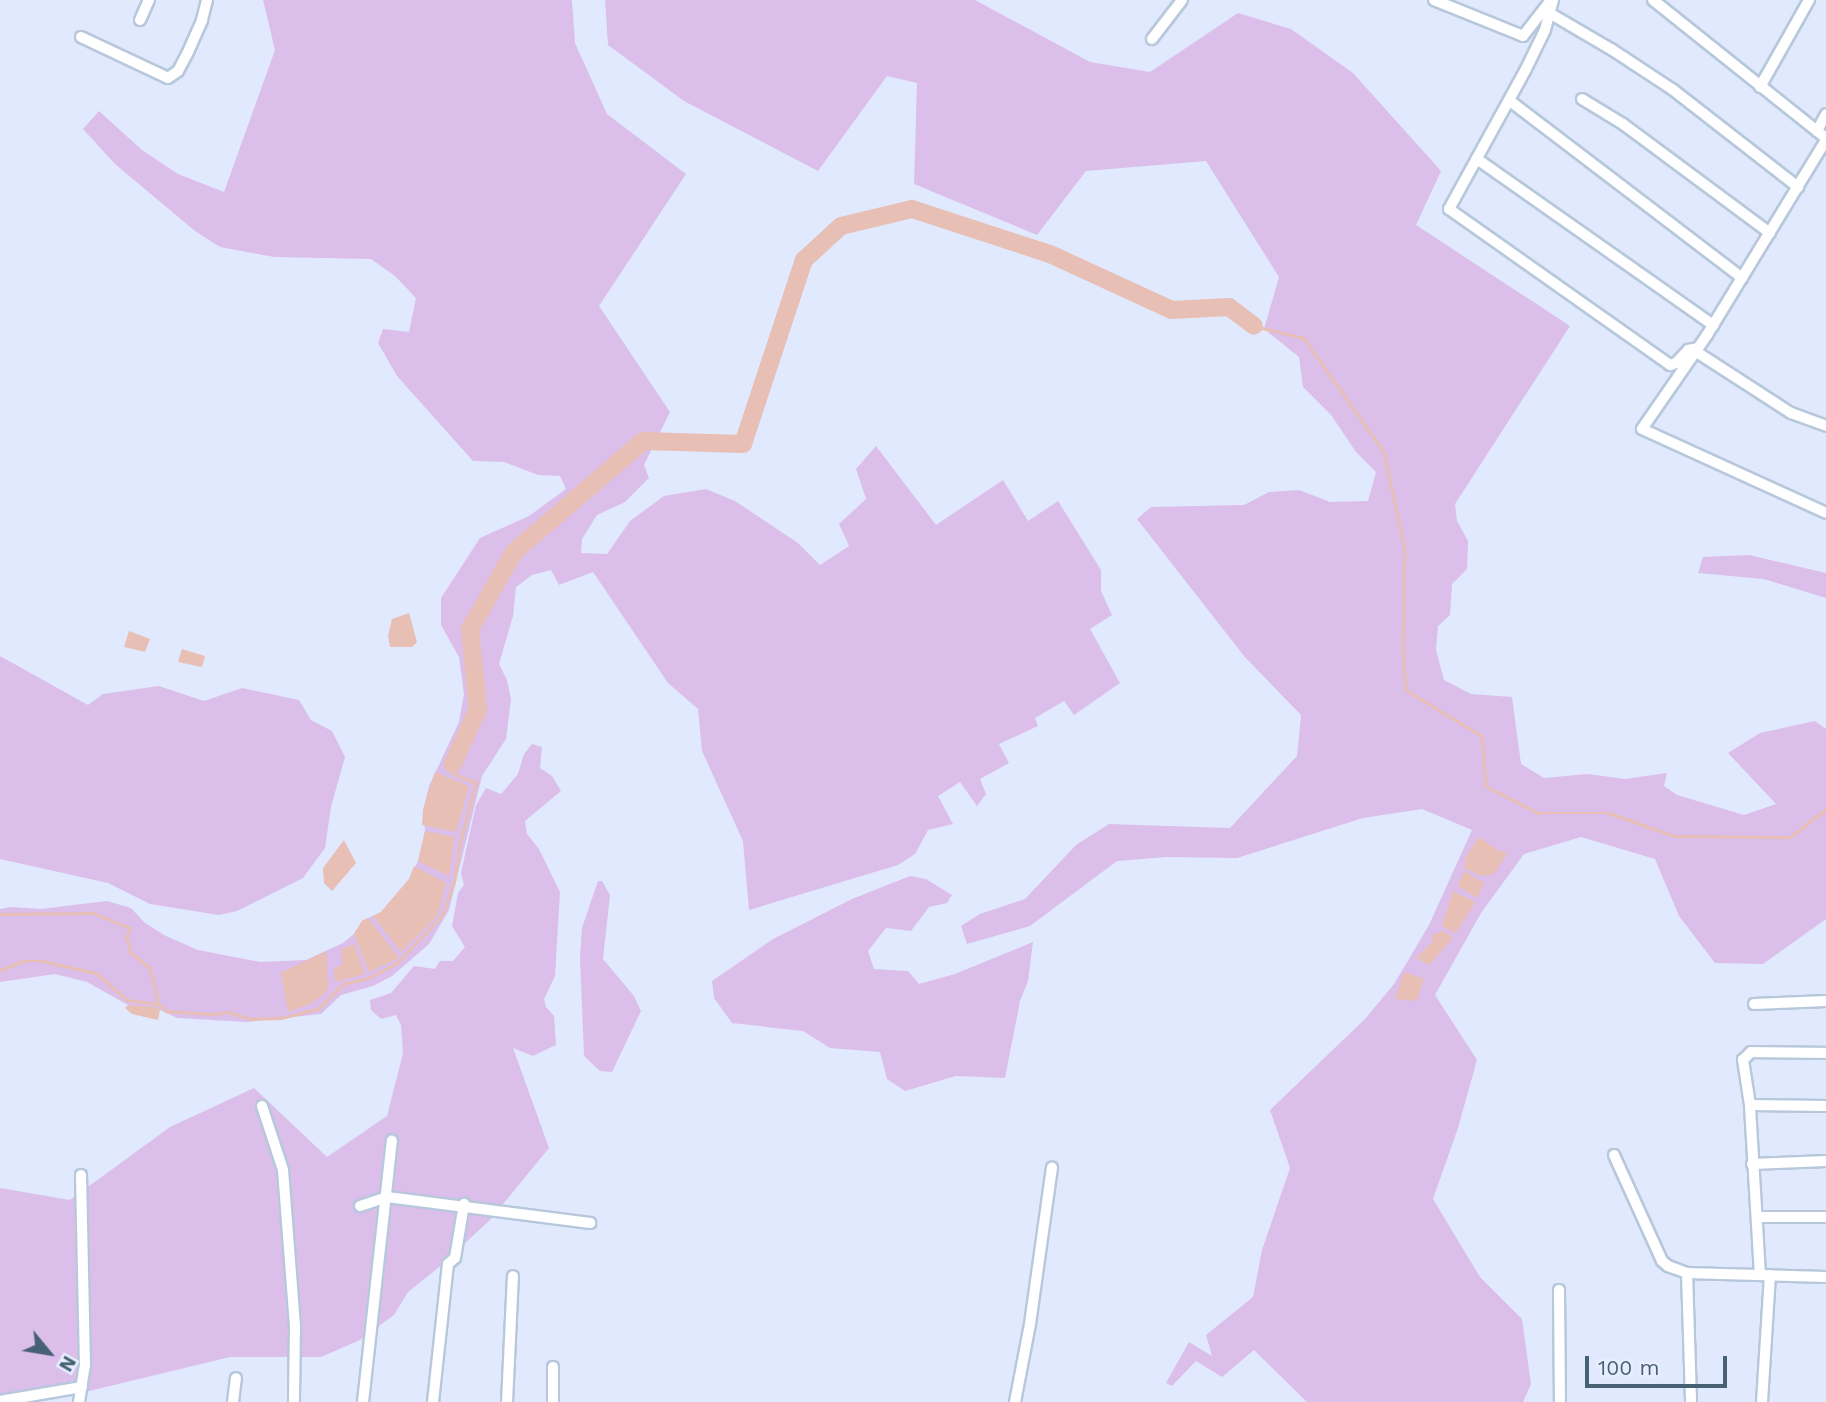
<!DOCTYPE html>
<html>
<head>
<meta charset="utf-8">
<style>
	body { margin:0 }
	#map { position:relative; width:1826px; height:1402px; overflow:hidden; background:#e0e9fd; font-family:"Work Sans",sans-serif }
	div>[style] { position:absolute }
	.green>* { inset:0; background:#dcbeeb }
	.water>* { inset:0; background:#e7bfb4 }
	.stream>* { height:2.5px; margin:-1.25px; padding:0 1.25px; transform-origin:1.25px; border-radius:1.25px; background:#e7bfb4 }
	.river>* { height:18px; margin:-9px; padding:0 9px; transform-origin:9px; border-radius:9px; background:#e7bfb4 }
	.roads { filter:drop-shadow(2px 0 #b7c8dc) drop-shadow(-2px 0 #b7c8dc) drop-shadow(0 2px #b7c8dc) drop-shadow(0 -2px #b7c8dc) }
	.minor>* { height:10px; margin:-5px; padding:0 5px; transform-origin:5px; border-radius:5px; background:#fff }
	span { translate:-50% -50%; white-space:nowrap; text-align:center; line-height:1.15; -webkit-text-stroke:5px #e7efff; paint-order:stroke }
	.north { position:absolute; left:14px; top:1318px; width:70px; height:70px; -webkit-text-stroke:5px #e7efff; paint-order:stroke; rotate:120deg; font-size:19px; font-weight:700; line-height:28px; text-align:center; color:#476174 }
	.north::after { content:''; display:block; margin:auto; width:24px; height:32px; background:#476174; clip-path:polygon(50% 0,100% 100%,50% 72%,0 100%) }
	.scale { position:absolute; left:1585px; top:1356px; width:142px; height:32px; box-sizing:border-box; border:4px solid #476174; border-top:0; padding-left:9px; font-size:21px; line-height:24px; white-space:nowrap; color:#476174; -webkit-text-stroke:5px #e7efff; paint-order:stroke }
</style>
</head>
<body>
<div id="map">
	<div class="green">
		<div style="clip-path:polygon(263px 0,572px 0,575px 43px,607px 114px,686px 174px,599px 306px,670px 412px,644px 465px,649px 478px,625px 502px,597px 515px,582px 539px,581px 553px,607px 554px,630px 521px,664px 496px,706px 489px,735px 501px,798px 543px,820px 565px,849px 546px,839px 524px,866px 499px,856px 469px,876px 446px,936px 525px,1003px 480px,1028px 521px,1058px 501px,1101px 570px,1101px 591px,1112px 615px,1090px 629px,1120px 683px,1074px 715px,1064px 701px,1035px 718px,1038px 726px,999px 744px,1009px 763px,980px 779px,986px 794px,977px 806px,960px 782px,938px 796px,953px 824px,928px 830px,915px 854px,898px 865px,749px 910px,743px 841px,702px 751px,698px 709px,668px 683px,593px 572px,559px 585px,551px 570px,532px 575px,516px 587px,513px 616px,499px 664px,507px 680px,511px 699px,506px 739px,482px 776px,449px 910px,429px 944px,392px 976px,373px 986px,341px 995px,321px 1014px,247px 1022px,177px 1018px,156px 1008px,128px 1005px,87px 982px,55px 974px,0 982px,0 909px,11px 907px,41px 909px,107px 901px,131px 908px,145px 923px,166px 936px,198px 950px,260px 962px,306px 960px,343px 943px,354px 934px,362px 921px,381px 912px,409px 879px,418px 861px,425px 831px,423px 810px,429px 786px,459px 722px,464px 694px,459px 657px,441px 625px,441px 598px,480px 538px,529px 516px,566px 489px,560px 476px,538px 475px,504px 462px,473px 461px,397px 376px,378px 343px,383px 329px,409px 332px,416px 298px,395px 276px,371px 259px,274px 257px,220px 247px,195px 231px,115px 164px,83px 129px,99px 111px,142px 150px,178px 174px,224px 192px,275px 50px)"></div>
		<div style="clip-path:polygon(605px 0,975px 0,1090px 62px,1150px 72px,1238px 13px,1291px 29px,1353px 73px,1441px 171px,1416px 225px,1570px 326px,1455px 504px,1457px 521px,1468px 541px,1467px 569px,1452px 584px,1450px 615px,1438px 626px,1436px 650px,1444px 680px,1471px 694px,1512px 697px,1521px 764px,1544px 778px,1588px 774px,1625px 779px,1667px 773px,1664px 786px,1677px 795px,1744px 815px,1776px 804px,1728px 753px,1760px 733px,1815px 721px,1826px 729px,1826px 919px,1763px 964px,1715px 963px,1679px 916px,1655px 859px,1581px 837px,1524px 854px,1481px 913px,1435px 995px,1477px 1060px,1458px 1128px,1433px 1199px,1480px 1277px,1522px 1319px,1531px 1384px,1523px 1402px,1307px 1402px,1254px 1350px,1222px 1377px,1196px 1361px,1172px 1386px,1166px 1383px,1189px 1342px,1212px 1356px,1206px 1335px,1253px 1297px,1262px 1250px,1290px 1168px,1270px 1110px,1365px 1019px,1394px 984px,1429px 925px,1472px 830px,1422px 809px,1363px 818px,1237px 858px,1166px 857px,1117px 861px,1030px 926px,967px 944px,961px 926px,980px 914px,1025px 899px,1076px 845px,1109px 824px,1230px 828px,1297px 756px,1301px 715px,1244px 656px,1137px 519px,1151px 507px,1244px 505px,1269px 492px,1299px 490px,1330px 502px,1368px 501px,1376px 472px,1356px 452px,1331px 415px,1303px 387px,1299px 357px,1264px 329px,1279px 277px,1206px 161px,1086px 171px,1037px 235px,914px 184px,917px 83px,887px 76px,818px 171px,684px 101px,608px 45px)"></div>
		<div style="clip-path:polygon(1749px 555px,1826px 573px,1826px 598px,1764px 579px,1698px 573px,1703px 557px)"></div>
		<div style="clip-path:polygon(0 656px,88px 705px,103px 694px,159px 686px,204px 701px,242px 688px,299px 700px,311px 720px,332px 731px,345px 757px,331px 807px,325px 848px,303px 878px,237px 911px,219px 915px,150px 904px,108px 883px,0 859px)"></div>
		<div style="clip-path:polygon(532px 744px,542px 747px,540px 768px,552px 776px,561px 791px,525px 821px,527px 834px,539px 849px,560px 892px,555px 976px,544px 999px,546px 1007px,554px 1016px,556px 1045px,533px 1056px,513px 1048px,549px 1148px,490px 1220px,438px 1268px,408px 1292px,394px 1315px,360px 1340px,321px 1357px,230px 1357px,85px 1392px,29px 1402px,0 1402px,0 1188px,70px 1200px,170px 1127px,254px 1088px,327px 1157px,387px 1116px,403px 1053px,401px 1025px,396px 1015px,381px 1019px,371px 1010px,370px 1000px,391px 993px,414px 966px,435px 969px,440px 961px,453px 961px,465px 947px,452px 926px,458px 893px,464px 885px,461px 873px,476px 805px,486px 788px,501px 794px,518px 774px,524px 754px)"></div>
		<div style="clip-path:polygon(910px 876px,926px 879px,952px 895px,947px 903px,929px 907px,911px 931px,886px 928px,868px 951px,874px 969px,908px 971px,919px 984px,955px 974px,1033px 942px,1028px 981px,1020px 1001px,1005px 1078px,956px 1076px,905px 1091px,887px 1079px,880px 1052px,830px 1048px,803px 1031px,732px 1023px,714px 998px,712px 981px,773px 939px,852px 899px)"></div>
		<div style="clip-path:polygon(598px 881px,602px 881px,610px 895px,603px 959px,634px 996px,641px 1011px,612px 1072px,600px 1071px,584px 1056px,580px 957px,582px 928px)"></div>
	</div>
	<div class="water">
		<div style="clip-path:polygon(409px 613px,417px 642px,412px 647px,390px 647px,388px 636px,392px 619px)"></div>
		<div style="clip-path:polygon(129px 631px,150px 639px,145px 652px,124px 647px)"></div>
		<div style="clip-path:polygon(182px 649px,205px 656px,202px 667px,178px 662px)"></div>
		<div style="clip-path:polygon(435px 772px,469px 786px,456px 832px,422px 825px,423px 810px)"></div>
		<div style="clip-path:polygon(425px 831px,454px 837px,449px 876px,418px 861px)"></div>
		<div style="clip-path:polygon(1479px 837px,1499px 851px,1508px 852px,1494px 874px,1481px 876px,1464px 868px,1467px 855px)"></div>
		<div style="clip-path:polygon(344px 840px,356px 863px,332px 891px,324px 883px,323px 868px)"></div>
		<div style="clip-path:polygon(414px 866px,446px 883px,437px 916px,401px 952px,373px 916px,381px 912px,409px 879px)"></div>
		<div style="clip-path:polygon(1464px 871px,1484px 883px,1477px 898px,1458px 886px)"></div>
		<div style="clip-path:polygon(1453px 891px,1475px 902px,1456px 933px,1442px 926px)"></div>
		<div style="clip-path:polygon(368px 918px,399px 958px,369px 972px,354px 934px,362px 921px)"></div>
		<div style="clip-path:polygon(1444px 931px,1453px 938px,1429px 965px,1416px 958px,1433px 941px,1432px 935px)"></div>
		<div style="clip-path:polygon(354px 944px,365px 974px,335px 982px,334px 969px,343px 964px,341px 949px)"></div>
		<div style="clip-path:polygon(326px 951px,328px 987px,325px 993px,310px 1004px,288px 1012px,281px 973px)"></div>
		<div style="clip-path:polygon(1404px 972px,1424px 979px,1416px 1001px,1395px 999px)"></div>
		<div style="clip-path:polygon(128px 1005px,156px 1007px,160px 1010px,158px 1020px,132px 1014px,125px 1008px)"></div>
	</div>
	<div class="stream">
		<div style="left:1254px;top:326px;width:51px;rotate:13.5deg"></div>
		<div style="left:1304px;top:338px;width:139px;rotate:54.9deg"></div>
		<div style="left:1384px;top:452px;width:100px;rotate:77.9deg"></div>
		<div style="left:1405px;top:550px;width:99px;rotate:91.2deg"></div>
		<div style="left:1403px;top:649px;width:41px;rotate:85.8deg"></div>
		<div style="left:1406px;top:690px;width:89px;rotate:31.2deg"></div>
		<div style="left:1482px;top:736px;width:50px;rotate:85.4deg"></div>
		<div style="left:1486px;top:786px;width:59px;rotate:27.4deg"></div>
		<div style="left:1538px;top:813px;width:71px"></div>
		<div style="left:1609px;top:813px;width:69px;rotate:19.5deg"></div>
		<div style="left:1674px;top:836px;width:116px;rotate:0.5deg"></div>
		<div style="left:1790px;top:837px;width:46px;rotate:-37.9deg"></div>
		<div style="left:0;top:914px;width:93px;rotate:-0.6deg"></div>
		<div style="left:93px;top:913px;width:40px;rotate:22deg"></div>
		<div style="left:130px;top:928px;width:9px;rotate:108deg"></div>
		<div style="left:127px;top:937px;width:16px;rotate:76deg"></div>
		<div style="left:131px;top:953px;width:24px;rotate:38deg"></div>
		<div style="left:150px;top:968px;width:36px;rotate:76deg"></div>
		<div style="left:0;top:970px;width:26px;rotate:-21deg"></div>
		<div style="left:24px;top:961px;width:18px"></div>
		<div style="left:42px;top:961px;width:55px;rotate:12.5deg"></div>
		<div style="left:96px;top:973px;width:41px;rotate:41.1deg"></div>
		<div style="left:127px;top:1000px;width:32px;rotate:7deg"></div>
		<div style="left:159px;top:1004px;width:10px;rotate:45deg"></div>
		<div style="left:166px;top:1011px;width:46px;rotate:3.7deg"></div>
		<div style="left:212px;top:1014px;width:17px;rotate:-7deg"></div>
		<div style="left:229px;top:1012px;width:22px;rotate:18deg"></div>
		<div style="left:250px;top:1019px;width:31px;rotate:-2deg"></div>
		<div style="left:281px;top:1018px;width:38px;rotate:-14deg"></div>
		<div style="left:318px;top:1009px;width:35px;rotate:-45deg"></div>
		<div style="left:343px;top:984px;width:26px;rotate:-13deg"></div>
		<div style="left:368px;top:978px;width:31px;rotate:-27deg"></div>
		<div style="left:396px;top:964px;width:67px;rotate:-46.8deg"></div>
		<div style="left:442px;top:915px;width:35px;rotate:-70deg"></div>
		<div style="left:454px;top:882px;width:45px;rotate:-81deg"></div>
		<div style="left:461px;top:838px;width:57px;rotate:-74.7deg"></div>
		<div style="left:476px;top:783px;width:25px;rotate:-159deg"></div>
		<div style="left:453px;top:774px;width:10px;rotate:-90deg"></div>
	</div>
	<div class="river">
		<div style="left:453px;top:764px;width:60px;rotate:-65.6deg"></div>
		<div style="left:478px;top:709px;width:80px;rotate:-95.7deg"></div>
		<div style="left:470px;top:629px;width:89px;rotate:-60.3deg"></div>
		<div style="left:514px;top:552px;width:170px;rotate:-40.7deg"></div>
		<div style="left:643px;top:441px;width:100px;rotate:1.7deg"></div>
		<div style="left:743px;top:444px;width:194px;rotate:-71.7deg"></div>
		<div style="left:804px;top:260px;width:50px;rotate:-42.6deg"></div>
		<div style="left:841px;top:226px;width:73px;rotate:-13.5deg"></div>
		<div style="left:912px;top:209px;width:145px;rotate:18.1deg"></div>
		<div style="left:1050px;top:254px;width:134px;rotate:24.7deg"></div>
		<div style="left:1172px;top:310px;width:57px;rotate:-3deg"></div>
		<div style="left:1229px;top:307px;width:31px;rotate:37deg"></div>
	</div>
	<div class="roads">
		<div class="minor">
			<div style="left:1434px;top:0;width:96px;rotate:22deg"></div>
			<div style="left:1523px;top:36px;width:46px;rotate:-52.1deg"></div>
			<div style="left:1553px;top:0;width:31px;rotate:105deg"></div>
			<div style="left:1545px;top:30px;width:43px;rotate:116deg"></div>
			<div style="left:1526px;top:69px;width:160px;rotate:118.8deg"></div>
			<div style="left:1449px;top:209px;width:271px;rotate:35.2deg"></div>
			<div style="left:1670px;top:365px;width:6px;rotate:-18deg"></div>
			<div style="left:1676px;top:363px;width:18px;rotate:-47deg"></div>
			<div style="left:1688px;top:350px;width:10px;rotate:-11deg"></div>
			<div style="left:1653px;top:0;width:221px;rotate:38.6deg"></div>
			<div style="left:1551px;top:14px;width:69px;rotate:30.3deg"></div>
			<div style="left:1611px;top:49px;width:73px;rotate:33.3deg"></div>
			<div style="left:1672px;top:89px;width:160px;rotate:37.9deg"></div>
			<div style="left:140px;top:20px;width:22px;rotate:-66deg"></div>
			<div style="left:81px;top:37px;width:96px;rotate:25.2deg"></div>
			<div style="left:168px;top:78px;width:12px;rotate:-35deg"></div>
			<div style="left:178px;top:71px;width:21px;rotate:-62deg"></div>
			<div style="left:188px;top:52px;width:35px;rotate:-66deg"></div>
			<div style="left:202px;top:20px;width:21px;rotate:-76deg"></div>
			<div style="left:1152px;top:39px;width:49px;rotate:-52.4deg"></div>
			<div style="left:1760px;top:87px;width:100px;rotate:-60.6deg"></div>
			<div style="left:1582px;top:99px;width:48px;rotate:31.4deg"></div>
			<div style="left:1623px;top:124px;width:183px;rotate:36.6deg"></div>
			<div style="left:1510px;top:101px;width:292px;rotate:37.3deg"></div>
			<div style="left:1817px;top:131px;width:19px;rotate:-62deg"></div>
			<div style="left:1826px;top:140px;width:228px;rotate:121.4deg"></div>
			<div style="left:1707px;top:335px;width:114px;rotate:124.7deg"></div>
			<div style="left:1642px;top:429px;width:202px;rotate:24.5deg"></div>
			<div style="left:1477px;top:159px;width:289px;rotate:35.1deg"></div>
			<div style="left:1695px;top:351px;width:114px;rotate:32.9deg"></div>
			<div style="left:1791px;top:413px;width:37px;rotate:20deg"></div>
			<div style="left:1754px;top:1004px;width:72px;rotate:-2.4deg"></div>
			<div style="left:1750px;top:1105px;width:76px;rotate:0.8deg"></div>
			<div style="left:262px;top:1106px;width:67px;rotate:71.8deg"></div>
			<div style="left:283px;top:1170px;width:156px;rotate:85.6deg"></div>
			<div style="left:295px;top:1326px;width:76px;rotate:90.8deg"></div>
			<div style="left:1614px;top:1155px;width:116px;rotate:65.6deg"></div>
			<div style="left:1662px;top:1261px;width:8px;rotate:40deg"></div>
			<div style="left:1668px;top:1266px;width:20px;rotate:20deg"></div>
			<div style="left:1687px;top:1273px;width:139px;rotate:1.6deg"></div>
			<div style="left:1752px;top:1164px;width:74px;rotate:-2.3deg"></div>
			<div style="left:360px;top:1206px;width:28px;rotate:-18deg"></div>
			<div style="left:387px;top:1197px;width:205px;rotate:7.3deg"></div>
			<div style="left:1757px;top:1217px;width:69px"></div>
			<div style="left:1687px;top:1273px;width:129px;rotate:88.2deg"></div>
			<div style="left:1760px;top:1275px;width:170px;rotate:-93.4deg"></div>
			<div style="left:1750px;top:1105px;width:46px;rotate:-98.8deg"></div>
			<div style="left:1743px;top:1060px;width:11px;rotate:-45deg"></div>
			<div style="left:1751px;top:1052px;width:75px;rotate:0.8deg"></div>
			<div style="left:1559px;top:1290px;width:112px;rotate:89.5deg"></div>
			<div style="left:0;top:1401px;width:83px;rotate:-9.7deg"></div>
			<div style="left:79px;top:1402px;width:36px;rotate:-81deg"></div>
			<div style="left:85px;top:1366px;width:191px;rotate:-91.2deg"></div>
			<div style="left:233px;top:1402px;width:24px;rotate:-83deg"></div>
			<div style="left:363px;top:1402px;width:263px;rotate:-83.7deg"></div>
			<div style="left:433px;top:1402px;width:139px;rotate:-83.8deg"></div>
			<div style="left:448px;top:1264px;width:9px;rotate:-41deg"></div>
			<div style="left:455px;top:1258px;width:55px;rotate:-80.5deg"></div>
			<div style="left:507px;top:1402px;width:126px;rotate:-87.3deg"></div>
			<div style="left:553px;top:1402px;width:35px;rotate:-90deg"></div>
			<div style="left:1015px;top:1402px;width:79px;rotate:-79.1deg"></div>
			<div style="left:1030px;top:1324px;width:158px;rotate:-82deg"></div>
			<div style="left:1762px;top:1402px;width:127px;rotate:-86.4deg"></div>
		</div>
	</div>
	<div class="north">N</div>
	<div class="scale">100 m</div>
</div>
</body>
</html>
